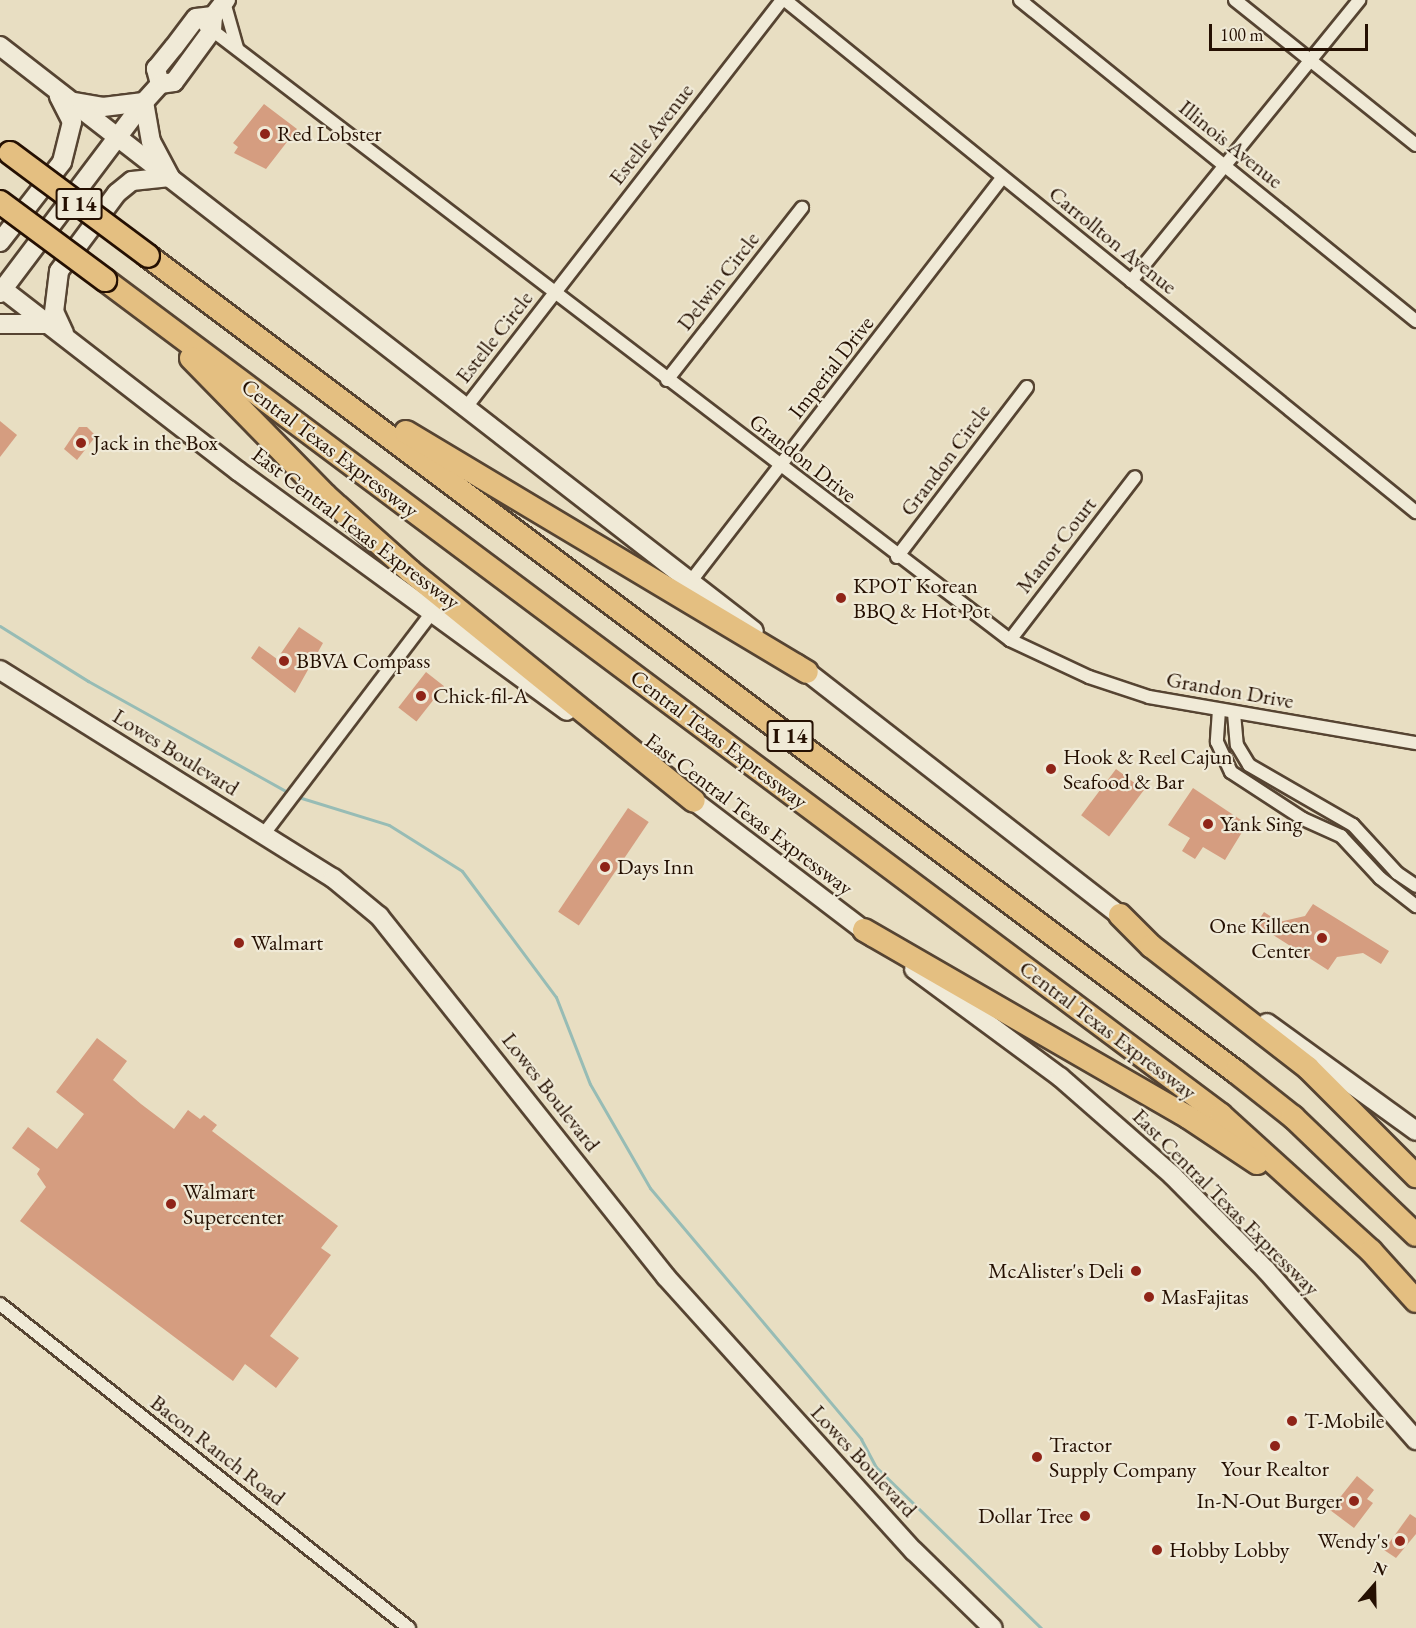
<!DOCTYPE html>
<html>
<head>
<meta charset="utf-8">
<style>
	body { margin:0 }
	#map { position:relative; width:1416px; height:1628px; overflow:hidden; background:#e8dec2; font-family:"EB Garamond",serif }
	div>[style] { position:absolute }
	.stream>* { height:3px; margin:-1.5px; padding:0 1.5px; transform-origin:1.5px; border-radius:1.5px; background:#97bcb5 }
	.building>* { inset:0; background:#d59d80; transform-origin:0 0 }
	.roads { filter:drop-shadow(2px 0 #564432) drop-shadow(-2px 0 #564432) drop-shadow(0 2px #564432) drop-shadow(0 -2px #564432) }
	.street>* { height:12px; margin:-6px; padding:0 6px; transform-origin:6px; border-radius:6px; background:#f0ead7 }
	.secondary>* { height:18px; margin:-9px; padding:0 9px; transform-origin:9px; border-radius:9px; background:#f0ead7 }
	.highway>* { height:22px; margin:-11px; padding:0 11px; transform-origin:11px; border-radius:11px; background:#e4bf81 }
	.bridges { filter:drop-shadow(2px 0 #251002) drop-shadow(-2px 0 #251002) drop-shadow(0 2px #251002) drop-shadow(0 -2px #251002) }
	.highway-bridge>* { height:22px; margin:-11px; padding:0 11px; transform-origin:11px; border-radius:11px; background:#e4bf81 }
	.dots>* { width:16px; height:16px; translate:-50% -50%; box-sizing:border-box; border:3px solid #f0ead7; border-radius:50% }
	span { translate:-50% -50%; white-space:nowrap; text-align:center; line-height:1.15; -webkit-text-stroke:4.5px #f0ead7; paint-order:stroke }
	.shield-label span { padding:2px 4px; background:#f0ead7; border:2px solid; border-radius:4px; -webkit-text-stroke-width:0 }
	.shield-label { font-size:21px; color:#251002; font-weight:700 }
	.poi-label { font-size:22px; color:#251002 }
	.left { translate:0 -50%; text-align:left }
	.right { translate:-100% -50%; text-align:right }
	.street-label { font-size:22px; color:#251002 }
	.north { position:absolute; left:1344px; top:1556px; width:60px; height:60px; -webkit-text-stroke:4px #f0ead7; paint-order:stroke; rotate:20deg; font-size:16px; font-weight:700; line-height:24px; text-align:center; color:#251002 }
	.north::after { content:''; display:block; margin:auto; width:21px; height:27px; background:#251002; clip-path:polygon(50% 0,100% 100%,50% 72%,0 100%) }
	.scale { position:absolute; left:1209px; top:24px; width:159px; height:27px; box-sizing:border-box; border:3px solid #251002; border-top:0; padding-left:8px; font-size:18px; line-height:21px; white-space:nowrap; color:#251002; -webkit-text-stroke:4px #f0ead7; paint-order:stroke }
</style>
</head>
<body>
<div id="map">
	<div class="stream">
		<div style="left:0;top:626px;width:104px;rotate:32deg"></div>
		<div style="left:88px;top:681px;width:230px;rotate:29.1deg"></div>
		<div style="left:295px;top:796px;width:98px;rotate:17.1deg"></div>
		<div style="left:389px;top:825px;width:86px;rotate:32.2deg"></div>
		<div style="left:462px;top:871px;width:157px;rotate:53.3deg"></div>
		<div style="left:556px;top:997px;width:93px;rotate:68.7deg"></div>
		<div style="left:590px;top:1084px;width:120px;rotate:60deg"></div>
		<div style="left:650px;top:1188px;width:328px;rotate:49.9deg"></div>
		<div style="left:861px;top:1439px;width:32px;rotate:62deg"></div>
		<div style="left:876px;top:1467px;width:231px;rotate:44.3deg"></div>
	</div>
	<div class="building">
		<div style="clip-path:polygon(264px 104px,297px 129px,266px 169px,234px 153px,238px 147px,233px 143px)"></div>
		<div style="clip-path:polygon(0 421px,17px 435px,0 457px)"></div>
		<div style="clip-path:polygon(79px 427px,87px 427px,96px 436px,77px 460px,64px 449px)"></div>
		<div style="clip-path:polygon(299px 627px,323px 643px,295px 693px,251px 658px,259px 646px,277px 659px)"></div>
		<div style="left:426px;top:672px;width:23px;height:45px;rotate:38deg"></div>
		<div style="left:1116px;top:769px;width:35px;height:58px;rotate:37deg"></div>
		<div style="clip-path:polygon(1193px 788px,1247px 824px,1225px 860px,1203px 847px,1195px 859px,1182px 851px,1190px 838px,1168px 825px)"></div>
		<div style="left:628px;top:808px;width:25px;height:125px;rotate:34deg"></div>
		<div style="clip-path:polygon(1313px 904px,1389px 951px,1381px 964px,1363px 953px,1337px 957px,1328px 970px,1256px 924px,1264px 912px,1279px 922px,1305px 916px)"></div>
		<div style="clip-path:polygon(97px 1038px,127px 1061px,113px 1080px,141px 1104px,174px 1129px,188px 1110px,200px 1119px,204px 1115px,217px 1125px,212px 1131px,338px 1226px,321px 1248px,331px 1255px,270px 1336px,299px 1358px,276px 1388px,245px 1364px,233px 1381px,20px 1221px,46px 1187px,37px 1174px,40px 1169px,12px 1148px,28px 1127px,57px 1149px,84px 1114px,56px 1092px)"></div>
		<div style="clip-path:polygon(1357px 1476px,1374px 1490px,1367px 1499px,1373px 1503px,1354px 1528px,1330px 1510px)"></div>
		<div style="clip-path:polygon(1410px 1514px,1416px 1518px,1416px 1534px,1396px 1558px,1384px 1550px)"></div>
	</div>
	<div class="roads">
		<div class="street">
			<div style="left:785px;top:0;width:813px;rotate:39.06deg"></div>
			<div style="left:1020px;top:0;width:510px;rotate:39.03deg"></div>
			<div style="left:1235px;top:0;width:232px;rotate:38.7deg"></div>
			<div style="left:224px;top:2px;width:48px;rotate:74.2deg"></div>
			<div style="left:212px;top:30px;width:1004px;rotate:37.39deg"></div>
			<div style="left:1010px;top:640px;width:87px;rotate:25.1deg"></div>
			<div style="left:1089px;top:677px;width:63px;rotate:18.4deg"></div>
			<div style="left:1149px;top:697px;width:271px;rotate:9.8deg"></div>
			<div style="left:1131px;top:281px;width:362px;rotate:-50.9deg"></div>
			<div style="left:667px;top:380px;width:219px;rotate:-51.9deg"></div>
			<div style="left:467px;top:406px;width:514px;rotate:-52.19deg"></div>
			<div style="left:897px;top:557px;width:214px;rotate:-52.6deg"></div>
			<div style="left:691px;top:581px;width:509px;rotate:-52.34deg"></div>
			<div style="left:1010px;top:640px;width:205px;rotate:-52.5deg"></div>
			<div style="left:1219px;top:710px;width:32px;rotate:94deg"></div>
			<div style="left:1217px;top:742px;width:33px;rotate:65deg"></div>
			<div style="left:1231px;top:772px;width:86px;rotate:33.1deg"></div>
			<div style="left:1303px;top:819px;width:42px;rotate:24.1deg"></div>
			<div style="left:1341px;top:836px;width:57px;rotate:47.1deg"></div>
			<div style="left:1380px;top:878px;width:46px;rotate:37.9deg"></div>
			<div style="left:1234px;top:713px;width:32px;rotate:85deg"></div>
			<div style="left:1237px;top:745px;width:23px;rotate:59deg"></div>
			<div style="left:1249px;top:765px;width:120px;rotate:30deg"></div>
			<div style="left:1353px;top:825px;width:65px;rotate:47.5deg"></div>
			<div style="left:1397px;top:873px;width:23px;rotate:34deg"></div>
			<div style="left:263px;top:835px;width:278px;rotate:-52.8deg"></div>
			<div style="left:0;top:1304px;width:522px;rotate:38.39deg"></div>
		</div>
		<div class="secondary">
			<div style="left:207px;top:24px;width:31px;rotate:-52deg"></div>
			<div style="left:0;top:46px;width:954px;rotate:37.81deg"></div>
			<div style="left:160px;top:84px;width:16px;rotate:-105deg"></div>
			<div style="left:156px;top:69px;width:28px;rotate:-51deg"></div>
			<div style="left:174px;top:47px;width:36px;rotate:-53deg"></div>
			<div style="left:196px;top:18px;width:17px;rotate:-7deg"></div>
			<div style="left:75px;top:102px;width:28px;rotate:10deg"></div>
			<div style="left:103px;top:107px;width:41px;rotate:-7deg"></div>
			<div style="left:0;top:242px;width:101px;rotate:-52.2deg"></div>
			<div style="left:62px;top:162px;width:41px;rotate:-76deg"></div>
			<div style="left:72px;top:122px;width:29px;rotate:-117deg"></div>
			<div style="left:0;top:287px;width:301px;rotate:37.7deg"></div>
			<div style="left:238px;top:471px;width:407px;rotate:36.1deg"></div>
			<div style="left:0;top:293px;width:239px;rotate:-53deg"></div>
			<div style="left:144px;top:102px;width:24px;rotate:-48deg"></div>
			<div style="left:160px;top:84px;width:14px;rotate:-8deg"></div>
			<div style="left:174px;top:82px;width:64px;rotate:-53.8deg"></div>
			<div style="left:212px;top:30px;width:14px;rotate:-86deg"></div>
			<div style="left:0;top:324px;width:49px"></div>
			<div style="left:64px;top:333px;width:23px;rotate:-115deg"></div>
			<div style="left:54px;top:312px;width:41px;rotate:-83deg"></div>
			<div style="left:59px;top:271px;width:97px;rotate:-53.4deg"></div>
			<div style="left:117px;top:193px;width:19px;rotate:-39deg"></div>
			<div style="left:132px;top:181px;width:38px;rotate:-6deg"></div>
			<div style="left:170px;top:177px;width:40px;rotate:-118deg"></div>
			<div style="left:151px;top:142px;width:41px;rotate:-99.9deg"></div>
			<div style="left:797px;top:664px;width:423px;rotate:37.9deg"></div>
			<div style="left:0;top:670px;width:393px;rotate:32deg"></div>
			<div style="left:333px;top:878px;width:60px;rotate:39.6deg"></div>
			<div style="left:379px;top:916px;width:461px;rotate:51.5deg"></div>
			<div style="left:666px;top:1277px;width:370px;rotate:47.9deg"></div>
			<div style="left:914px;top:1551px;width:110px;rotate:44.3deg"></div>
			<div style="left:685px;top:794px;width:236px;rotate:37.3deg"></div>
			<div style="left:914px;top:969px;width:182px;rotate:36.5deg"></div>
			<div style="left:1060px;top:1077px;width:149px;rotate:41.2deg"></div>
			<div style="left:1172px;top:1175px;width:134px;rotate:45.3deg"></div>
			<div style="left:1266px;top:1270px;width:227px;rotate:48.6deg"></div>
			<div style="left:1267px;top:1023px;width:184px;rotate:35.9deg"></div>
		</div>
		<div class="highway">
			<div style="left:148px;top:256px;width:1360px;rotate:36.87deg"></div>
			<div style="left:1236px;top:1072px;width:73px;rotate:38.3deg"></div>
			<div style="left:1293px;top:1117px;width:170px;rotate:43.8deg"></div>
			<div style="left:105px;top:280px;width:1394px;rotate:36.8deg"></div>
			<div style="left:1221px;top:1115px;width:202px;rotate:42.2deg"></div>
			<div style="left:1371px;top:1251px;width:67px;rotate:48deg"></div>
			<div style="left:191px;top:358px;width:192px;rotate:45.6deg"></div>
			<div style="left:325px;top:495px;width:114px;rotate:41.8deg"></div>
			<div style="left:410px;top:571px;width:365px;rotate:39deg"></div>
			<div style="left:406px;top:432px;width:467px;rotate:30.9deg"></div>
			<div style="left:1120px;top:915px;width:44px;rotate:45deg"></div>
			<div style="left:1151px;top:946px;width:199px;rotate:37.8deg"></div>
			<div style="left:1308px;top:1068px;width:153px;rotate:45deg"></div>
			<div style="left:864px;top:930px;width:374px;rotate:30deg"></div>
			<div style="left:1188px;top:1117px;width:83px;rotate:33.7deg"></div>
		</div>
	</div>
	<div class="bridges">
		<div class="highway-bridge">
			<div style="left:10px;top:153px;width:172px;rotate:36.7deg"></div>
			<div style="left:0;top:202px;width:131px;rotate:36.6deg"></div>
		</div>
	</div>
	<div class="dots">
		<div style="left:265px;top:134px;background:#8f2418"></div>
		<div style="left:81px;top:443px;background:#8f2418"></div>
		<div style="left:841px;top:598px;background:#8f2418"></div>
		<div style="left:284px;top:661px;background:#8f2418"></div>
		<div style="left:421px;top:696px;background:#8f2418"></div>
		<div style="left:1051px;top:769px;background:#8f2418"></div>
		<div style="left:1208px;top:824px;background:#8f2418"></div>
		<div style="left:605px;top:867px;background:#8f2418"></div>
		<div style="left:1322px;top:938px;background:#8f2418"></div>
		<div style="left:239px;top:943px;background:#8f2418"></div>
		<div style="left:171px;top:1204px;background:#8f2418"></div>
		<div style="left:1136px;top:1271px;background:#8f2418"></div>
		<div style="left:1149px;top:1297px;background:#8f2418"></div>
		<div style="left:1292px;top:1421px;background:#8f2418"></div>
		<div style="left:1275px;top:1446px;background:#8f2418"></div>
		<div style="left:1037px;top:1457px;background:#8f2418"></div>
		<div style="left:1354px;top:1501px;background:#8f2418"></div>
		<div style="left:1085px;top:1516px;background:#8f2418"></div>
		<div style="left:1400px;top:1541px;background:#8f2418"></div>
		<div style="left:1157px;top:1550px;background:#8f2418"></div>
	</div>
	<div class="shield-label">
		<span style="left:79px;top:204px">I 14</span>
		<span style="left:790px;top:736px">I 14</span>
	</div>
	<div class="poi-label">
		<span class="left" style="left:277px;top:134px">Red Lobster</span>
		<span class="left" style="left:93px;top:443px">Jack in the Box</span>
		<span class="left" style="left:853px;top:598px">KPOT Korean<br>BBQ &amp; Hot Pot</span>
		<span class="left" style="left:296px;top:661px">BBVA Compass</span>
		<span class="left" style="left:433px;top:696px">Chick-fil-A</span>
		<span class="left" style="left:1063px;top:769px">Hook &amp; Reel Cajun<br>Seafood &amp; Bar</span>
		<span class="left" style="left:1220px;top:824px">Yank Sing</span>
		<span class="left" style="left:617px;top:867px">Days Inn</span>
		<span class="right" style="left:1310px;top:938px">One Killeen<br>Center</span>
		<span class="left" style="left:251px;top:943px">Walmart</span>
		<span class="left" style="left:183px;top:1204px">Walmart<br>Supercenter</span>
		<span class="right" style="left:1124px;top:1271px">McAlister's Deli</span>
		<span class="left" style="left:1161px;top:1297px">MasFajitas</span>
		<span class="left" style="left:1304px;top:1421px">T-Mobile</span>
		<span class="left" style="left:1049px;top:1457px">Tractor<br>Supply Company</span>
		<span style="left:1275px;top:1469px">Your Realtor</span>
		<span class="right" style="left:1342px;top:1501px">In-N-Out Burger</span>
		<span class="right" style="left:1073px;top:1516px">Dollar Tree</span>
		<span class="right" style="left:1388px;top:1541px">Wendy's</span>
		<span class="left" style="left:1169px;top:1550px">Hobby Lobby</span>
	</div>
	<div class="street-label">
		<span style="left:651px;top:134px;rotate:-52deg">Estelle Avenue</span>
		<span style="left:1231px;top:144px;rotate:39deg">Illinois Avenue</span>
		<span style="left:1113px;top:240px;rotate:39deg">Carrollton Avenue</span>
		<span style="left:718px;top:281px;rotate:-52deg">Delwin Circle</span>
		<span style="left:494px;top:337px;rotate:-52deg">Estelle Circle</span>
		<span style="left:831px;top:367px;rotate:-52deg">Imperial Drive</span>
		<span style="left:330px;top:448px;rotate:37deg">Central Texas Expressway</span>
		<span style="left:803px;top:458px;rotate:38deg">Grandon Drive</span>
		<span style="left:945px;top:460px;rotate:-53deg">Grandon Circle</span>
		<span style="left:356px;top:528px;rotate:37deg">East Central Texas Expressway</span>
		<span style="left:1056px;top:545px;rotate:-52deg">Manor Court</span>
		<span style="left:1230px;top:690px;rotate:10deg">Grandon Drive</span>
		<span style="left:719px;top:739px;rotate:37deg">Central Texas Expressway</span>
		<span style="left:176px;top:752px;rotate:32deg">Lowes Boulevard</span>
		<span style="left:749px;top:814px;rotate:37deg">East Central Texas Expressway</span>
		<span style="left:1108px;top:1030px;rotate:37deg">Central Texas Expressway</span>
		<span style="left:551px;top:1092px;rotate:52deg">Lowes Boulevard</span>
		<span style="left:1226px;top:1202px;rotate:45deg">East Central Texas Expressway</span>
		<span style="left:218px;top:1450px;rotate:38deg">Bacon Ranch Road</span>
		<span style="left:864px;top:1461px;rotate:47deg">Lowes Boulevard</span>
	</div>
	<div class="north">N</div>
	<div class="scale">100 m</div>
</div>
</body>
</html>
